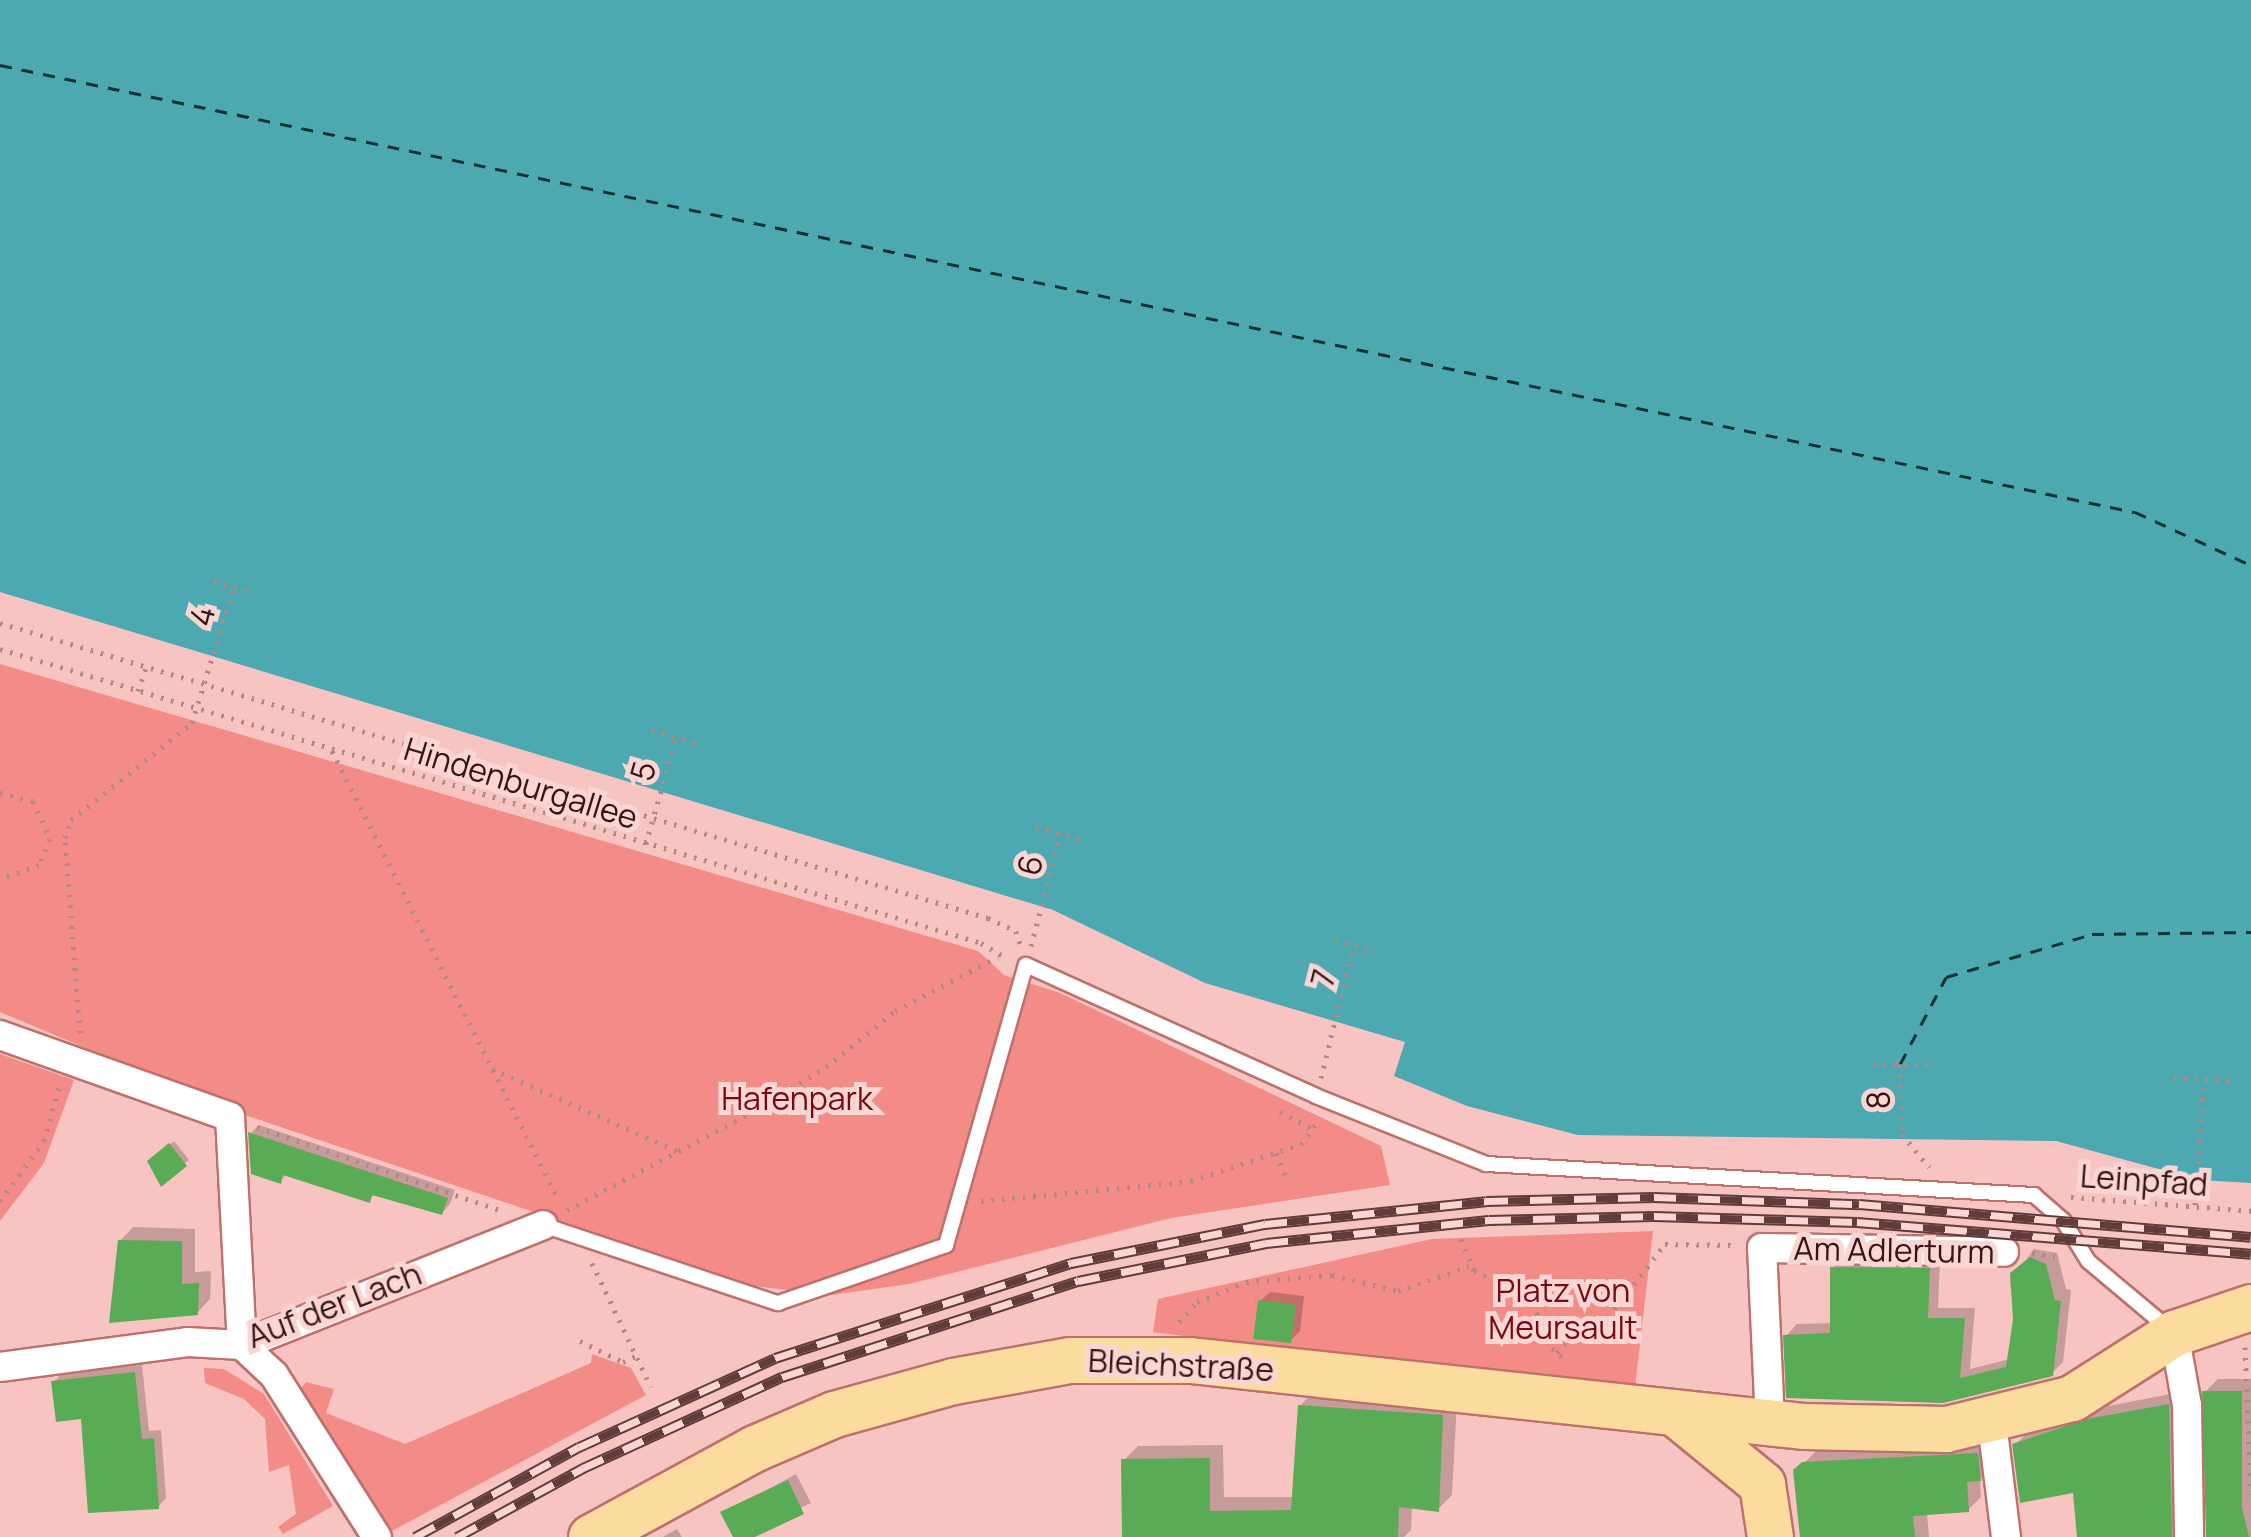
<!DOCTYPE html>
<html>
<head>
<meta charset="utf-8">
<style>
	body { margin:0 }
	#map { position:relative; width:2251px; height:1537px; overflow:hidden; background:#f8c4c1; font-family:Manrope,sans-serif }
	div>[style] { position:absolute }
	.green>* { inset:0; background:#f38b87 }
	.water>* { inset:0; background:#4ca9b1 }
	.shadow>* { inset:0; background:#0003 }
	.ferry>* { height:2.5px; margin-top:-1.25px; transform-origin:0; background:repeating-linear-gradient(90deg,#133133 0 12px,transparent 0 22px) }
	.building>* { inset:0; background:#59ac55; transform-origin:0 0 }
	.path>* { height:5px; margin-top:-2.5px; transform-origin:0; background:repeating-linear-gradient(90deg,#b38784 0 2.5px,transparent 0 10.5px) }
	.roads { filter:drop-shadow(2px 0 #bd706c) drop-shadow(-2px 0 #bd706c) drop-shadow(0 2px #bd706c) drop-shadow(0 -2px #bd706c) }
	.service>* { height:14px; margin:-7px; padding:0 7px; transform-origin:7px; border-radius:7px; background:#fff }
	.minor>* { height:28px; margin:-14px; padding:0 14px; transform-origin:14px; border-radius:14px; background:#fff }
	.primary>* { height:45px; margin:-22.5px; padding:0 22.5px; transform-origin:22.5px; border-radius:22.5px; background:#fbdc9e }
	.rail>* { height:11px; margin-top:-5.5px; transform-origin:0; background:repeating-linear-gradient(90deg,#f9d6d4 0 22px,#603c3b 0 44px); box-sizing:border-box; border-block:2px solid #603c3b }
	span { translate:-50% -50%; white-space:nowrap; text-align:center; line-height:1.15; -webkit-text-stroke:10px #f9d6d4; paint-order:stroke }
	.street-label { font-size:32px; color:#341514 }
	.park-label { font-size:32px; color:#790817 }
</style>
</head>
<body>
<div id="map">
	<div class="green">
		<div style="clip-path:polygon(0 664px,978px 951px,1004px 975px,1060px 993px,1381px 1146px,1390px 1185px,1171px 1218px,909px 1284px,831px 1295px,754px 1286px,245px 1115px,0 1012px)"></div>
		<div style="clip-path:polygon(0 1054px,74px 1080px,44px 1163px,0 1221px)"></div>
		<div style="clip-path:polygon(1653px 1231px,1634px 1396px,1153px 1332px,1158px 1299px,1432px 1239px)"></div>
		<div style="clip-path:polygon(592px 1354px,631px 1368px,646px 1395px,392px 1531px,301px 1388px,306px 1382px,334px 1389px,326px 1413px,405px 1444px,591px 1363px)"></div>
		<div style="clip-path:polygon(204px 1368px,224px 1369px,264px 1394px,333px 1506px,283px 1534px,278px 1527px,296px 1514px,289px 1465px,269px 1472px,265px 1419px,244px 1399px,205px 1383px)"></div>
	</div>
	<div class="water">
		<div style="clip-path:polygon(0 0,2251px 0,2251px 1183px,2199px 1180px,2056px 1141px,1578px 1135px,1467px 1106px,1394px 1076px,1405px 1042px,1205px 983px,1053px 910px,0 592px)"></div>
	</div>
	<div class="shadow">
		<div style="clip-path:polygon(259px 1125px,455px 1190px,450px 1204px,442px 1213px,376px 1193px,369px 1200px,287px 1174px,280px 1181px,251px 1133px)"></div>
		<div style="clip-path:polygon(174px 1141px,189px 1160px,162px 1183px,150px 1161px)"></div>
		<div style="clip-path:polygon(133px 1227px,195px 1229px,195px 1272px,211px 1271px,210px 1299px,197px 1313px,120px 1241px)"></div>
		<div style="clip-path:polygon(2034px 1249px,2057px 1253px,2066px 1289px,2071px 1290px,2063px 1362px,2052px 1373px,1943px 1400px,1786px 1336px,1797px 1324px,1832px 1323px,1833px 1268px,1844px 1256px,1940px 1258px,1938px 1308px,1975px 1308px,1970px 1369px,2010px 1359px,2016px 1319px,2010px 1282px)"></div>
		<div style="clip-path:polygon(1270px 1292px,1304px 1296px,1300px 1331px,1291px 1340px,1260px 1301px)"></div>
		<div style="clip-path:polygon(142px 1365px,149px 1431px,161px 1430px,166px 1498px,158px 1507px,54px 1382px,62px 1373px)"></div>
		<div style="clip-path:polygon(2218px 1379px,2251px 1379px,2251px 1537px,2209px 1537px,2205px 1392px)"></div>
		<div style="clip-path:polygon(1314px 1391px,1457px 1401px,1452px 1495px,1438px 1509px,1412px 1506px,1411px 1530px,1404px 1537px,1125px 1537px,1124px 1460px,1138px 1446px,1223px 1445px,1224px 1497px,1294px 1497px,1300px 1406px)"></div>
		<div style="clip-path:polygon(2181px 1392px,2191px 1537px,2080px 1537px,2075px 1490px,2015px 1445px,2028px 1432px,2103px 1407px)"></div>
		<div style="clip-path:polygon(1991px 1441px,1994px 1465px,1980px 1479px,1981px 1497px,1968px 1510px,1927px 1513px,1929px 1537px,1802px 1537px,1796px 1471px,1817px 1450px)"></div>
		<div style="clip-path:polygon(796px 1474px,811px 1503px,736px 1537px,724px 1513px)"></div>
		<div style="clip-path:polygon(677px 1529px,682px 1537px,663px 1537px)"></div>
	</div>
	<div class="ferry">
		<div style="left:0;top:65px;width:2181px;rotate:11.83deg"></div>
		<div style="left:2135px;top:512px;width:128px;rotate:24.6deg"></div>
		<div style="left:1900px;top:1064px;width:98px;rotate:-62.1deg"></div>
		<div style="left:1946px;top:977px;width:152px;rotate:-16.4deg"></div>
		<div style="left:2092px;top:934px;width:159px;rotate:-0.7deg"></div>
	</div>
	<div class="building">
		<div style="clip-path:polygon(248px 1132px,448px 1198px,442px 1215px,372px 1195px,370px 1203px,283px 1175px,281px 1184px,251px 1174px)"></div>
		<div style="clip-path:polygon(169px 1143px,187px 1166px,161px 1187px,147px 1161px)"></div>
		<div style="clip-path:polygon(118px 1240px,182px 1241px,182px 1284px,199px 1283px,198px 1315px,109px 1323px)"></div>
		<div style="clip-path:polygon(2030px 1257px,2046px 1264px,2055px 1300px,2061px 1301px,2053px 1376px,1943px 1403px,1786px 1398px,1783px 1335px,1830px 1333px,1830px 1267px,1930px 1268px,1928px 1318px,1965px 1318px,1960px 1378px,2006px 1367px,2013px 1319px,2010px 1273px)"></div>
		<div style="left:1258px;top:1300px;width:38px;height:39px;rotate:7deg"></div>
		<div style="clip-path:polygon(135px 1372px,142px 1439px,154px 1438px,159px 1509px,88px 1513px,81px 1419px,56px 1422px,51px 1381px)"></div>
		<div style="clip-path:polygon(2202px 1391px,2242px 1391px,2242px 1508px,2249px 1537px,2206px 1537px)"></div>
		<div style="clip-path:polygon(2169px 1404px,2172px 1537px,2077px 1537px,2073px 1493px,2020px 1503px,2012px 1444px,2087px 1419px)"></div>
		<div style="clip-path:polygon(1298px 1405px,1443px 1415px,1439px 1512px,1399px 1507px,1398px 1537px,1122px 1537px,1121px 1459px,1210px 1458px,1210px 1511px,1291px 1510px)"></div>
		<div style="clip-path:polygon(1978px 1453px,1981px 1481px,1967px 1482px,1969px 1512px,1913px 1516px,1915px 1537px,1800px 1537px,1793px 1470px,1802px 1462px)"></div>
		<div style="clip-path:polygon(788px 1480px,804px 1514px,755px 1537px,733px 1537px,720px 1512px)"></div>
	</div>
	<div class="path">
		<div style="left:214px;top:581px;width:41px;rotate:17.1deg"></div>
		<div style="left:0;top:623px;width:1031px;rotate:16.62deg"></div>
		<div style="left:988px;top:918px;width:31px;rotate:25deg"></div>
		<div style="left:1016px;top:931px;width:17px;rotate:73deg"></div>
		<div style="left:0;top:649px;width:1024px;rotate:16.68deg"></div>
		<div style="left:981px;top:943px;width:31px;rotate:31deg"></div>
		<div style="left:138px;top:691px;width:28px;rotate:-71deg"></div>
		<div style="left:652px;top:730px;width:45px;rotate:16.8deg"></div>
		<div style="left:332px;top:751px;width:504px;rotate:63.23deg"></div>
		<div style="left:0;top:793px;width:34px;rotate:14deg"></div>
		<div style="left:33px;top:801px;width:42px;rotate:65.9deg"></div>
		<div style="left:50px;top:839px;width:28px;rotate:113deg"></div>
		<div style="left:39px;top:865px;width:41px;rotate:160.3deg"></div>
		<div style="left:1036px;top:827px;width:51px;rotate:14.9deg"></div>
		<div style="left:646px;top:844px;width:111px;rotate:-74.3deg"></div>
		<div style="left:1335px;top:939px;width:43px;rotate:17.6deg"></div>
		<div style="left:1031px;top:946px;width:117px;rotate:-75.1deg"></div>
		<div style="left:80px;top:1033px;width:196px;rotate:-94.4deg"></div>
		<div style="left:65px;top:838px;width:19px;rotate:-72deg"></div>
		<div style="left:71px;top:820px;width:155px;rotate:-38.7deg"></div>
		<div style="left:192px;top:723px;width:142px;rotate:-72.8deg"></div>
		<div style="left:1873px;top:1064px;width:60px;rotate:1deg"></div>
		<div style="left:1900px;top:1064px;width:70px;rotate:88.4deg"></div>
		<div style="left:1902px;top:1134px;width:43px;rotate:50.7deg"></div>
		<div style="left:492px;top:1069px;width:205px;rotate:23.9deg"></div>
		<div style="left:2174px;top:1077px;width:57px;rotate:4deg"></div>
		<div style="left:1321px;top:1078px;width:137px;rotate:-76.1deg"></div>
		<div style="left:1280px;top:1112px;width:39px;rotate:27deg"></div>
		<div style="left:257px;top:1127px;width:259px;rotate:18.9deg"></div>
		<div style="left:1276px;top:1153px;width:25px;rotate:67deg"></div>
		<div style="left:2071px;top:1197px;width:181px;rotate:4.4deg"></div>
		<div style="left:0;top:1201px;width:74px;rotate:-53.7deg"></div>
		<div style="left:44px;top:1141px;width:59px;rotate:-74.3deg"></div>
		<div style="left:981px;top:1201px;width:211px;rotate:-5.4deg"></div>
		<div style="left:1191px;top:1181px;width:116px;rotate:-18.6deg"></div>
		<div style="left:1301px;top:1144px;width:31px;rotate:-53deg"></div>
		<div style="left:2195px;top:1205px;width:126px;rotate:-85.9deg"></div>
		<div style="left:567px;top:1210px;width:212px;rotate:-27.8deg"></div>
		<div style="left:755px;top:1111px;width:84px;rotate:-31.8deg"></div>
		<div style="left:826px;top:1067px;width:89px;rotate:-39.1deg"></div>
		<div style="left:895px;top:1011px;width:116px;rotate:-27.7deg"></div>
		<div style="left:1461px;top:1239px;width:35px;rotate:68deg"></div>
		<div style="left:1474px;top:1271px;width:58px;rotate:22.2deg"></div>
		<div style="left:1528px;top:1293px;width:60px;rotate:66.4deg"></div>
		<div style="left:1552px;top:1348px;width:21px;rotate:41deg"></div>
		<div style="left:2032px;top:1253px;width:29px;rotate:8deg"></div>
		<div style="left:592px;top:1263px;width:137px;rotate:64.6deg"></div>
		<div style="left:1179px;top:1322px;width:27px;rotate:-48deg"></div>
		<div style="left:1197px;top:1302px;width:53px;rotate:-22.2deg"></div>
		<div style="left:1246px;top:1282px;width:86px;rotate:-4.7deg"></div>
		<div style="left:1332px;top:1275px;width:68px;rotate:13.6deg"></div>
		<div style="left:1398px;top:1291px;width:75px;rotate:-19.4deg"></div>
		<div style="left:580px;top:1341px;width:48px;rotate:26deg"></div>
		<div style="left:623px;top:1362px;width:17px;rotate:-25deg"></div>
		<div style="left:2245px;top:1347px;width:147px;rotate:87.7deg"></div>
		<div style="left:1557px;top:1353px;width:15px;rotate:-48deg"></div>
		<div style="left:1567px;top:1342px;width:38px;rotate:-25deg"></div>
		<div style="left:1602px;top:1326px;width:103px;rotate:-52.5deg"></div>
		<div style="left:1665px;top:1244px;width:69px;rotate:0.8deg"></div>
	</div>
	<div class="roads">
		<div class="service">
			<div style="left:543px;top:1225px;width:248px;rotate:18.4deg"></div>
			<div style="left:778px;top:1303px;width:178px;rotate:-19deg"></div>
			<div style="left:946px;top:1245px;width:291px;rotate:-74.1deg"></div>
			<div style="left:1026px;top:965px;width:318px;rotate:24.3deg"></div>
			<div style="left:1316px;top:1096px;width:183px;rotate:21.8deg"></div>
			<div style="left:1486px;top:1164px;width:549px;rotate:3.24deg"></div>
			<div style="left:2034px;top:1195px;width:38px;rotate:41deg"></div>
			<div style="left:2063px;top:1220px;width:48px;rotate:58.6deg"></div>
			<div style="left:2088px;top:1261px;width:106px;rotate:40deg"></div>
		</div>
		<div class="minor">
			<div style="left:0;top:1035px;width:244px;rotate:19.6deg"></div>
			<div style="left:230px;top:1117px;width:228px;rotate:87deg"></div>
			<div style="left:242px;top:1345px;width:44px;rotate:43.2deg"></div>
			<div style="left:274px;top:1375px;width:192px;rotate:57.6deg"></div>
			<div style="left:2174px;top:1333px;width:73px;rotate:79.8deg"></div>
			<div style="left:2187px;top:1405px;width:132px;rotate:89.1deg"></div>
			<div style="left:0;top:1367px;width:189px;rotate:-7.6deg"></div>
			<div style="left:187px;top:1342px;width:55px;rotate:3.1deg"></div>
			<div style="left:242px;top:1345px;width:324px;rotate:-21.7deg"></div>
			<div style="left:1770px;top:1423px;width:175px;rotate:-92.6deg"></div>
			<div style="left:1762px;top:1248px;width:242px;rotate:0.9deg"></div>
			<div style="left:1992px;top:1423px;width:115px;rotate:83deg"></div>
		</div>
		<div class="primary">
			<div style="left:1674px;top:1412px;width:114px;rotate:39.3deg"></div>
			<div style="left:1762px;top:1484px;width:54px;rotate:81.4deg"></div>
			<div style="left:591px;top:1537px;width:187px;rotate:-28.5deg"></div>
			<div style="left:755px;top:1448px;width:86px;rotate:-23.3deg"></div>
			<div style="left:834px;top:1414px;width:123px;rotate:-15.5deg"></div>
			<div style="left:953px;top:1381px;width:119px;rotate:-10.2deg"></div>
			<div style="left:1070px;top:1360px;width:120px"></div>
			<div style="left:1190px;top:1360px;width:618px;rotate:6.14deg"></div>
			<div style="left:1804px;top:1426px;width:142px;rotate:1.2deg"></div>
			<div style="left:1946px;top:1429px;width:130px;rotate:-13.8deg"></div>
			<div style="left:2072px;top:1398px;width:121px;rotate:-32.5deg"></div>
			<div style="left:2174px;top:1333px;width:81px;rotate:-18.7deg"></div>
		</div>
	</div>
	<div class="rail">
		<div style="left:415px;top:1537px;width:187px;rotate:-28.8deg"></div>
		<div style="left:579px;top:1447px;width:215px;rotate:-24.4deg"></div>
		<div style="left:775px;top:1358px;width:311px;rotate:-17.8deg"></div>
		<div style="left:1071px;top:1263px;width:198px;rotate:-11.4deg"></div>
		<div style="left:1265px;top:1224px;width:222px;rotate:-5.9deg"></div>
		<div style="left:1486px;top:1201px;width:168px;rotate:-1.4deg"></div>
		<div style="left:1654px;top:1197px;width:205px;rotate:2deg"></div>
		<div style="left:1859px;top:1204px;width:393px;rotate:4.8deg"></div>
		<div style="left:457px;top:1537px;width:144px;rotate:-28.7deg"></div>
		<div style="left:583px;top:1468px;width:219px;rotate:-24.6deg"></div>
		<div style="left:782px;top:1377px;width:311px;rotate:-18deg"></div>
		<div style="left:1078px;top:1281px;width:192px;rotate:-11.4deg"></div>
		<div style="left:1266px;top:1243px;width:224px;rotate:-5.9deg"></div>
		<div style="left:1489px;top:1220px;width:165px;rotate:-1.4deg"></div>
		<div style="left:1654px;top:1216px;width:203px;rotate:1.7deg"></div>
		<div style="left:1857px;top:1222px;width:395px;rotate:4.6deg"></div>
	</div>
	<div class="street-label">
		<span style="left:202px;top:616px;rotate:-75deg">4</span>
		<span style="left:643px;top:771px;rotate:-74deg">5</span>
		<span style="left:521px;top:783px;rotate:17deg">Hindenburgallee</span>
		<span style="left:1030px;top:865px;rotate:-76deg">6</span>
		<span style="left:1323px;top:978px;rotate:-76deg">7</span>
		<span style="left:1878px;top:1100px;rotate:-92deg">8</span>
		<span style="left:2144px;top:1180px;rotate:4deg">Leinpfad</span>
		<span style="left:1894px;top:1250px;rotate:1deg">Am Adlerturm</span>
		<span style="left:334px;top:1305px;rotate:-21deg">Auf der Lach</span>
		<span style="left:1181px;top:1365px;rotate:3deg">Bleichstraße</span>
	</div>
	<div class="park-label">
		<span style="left:797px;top:1098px">Hafenpark</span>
		<span style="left:1563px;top:1309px">Platz von<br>Meursault</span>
	</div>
</div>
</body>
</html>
